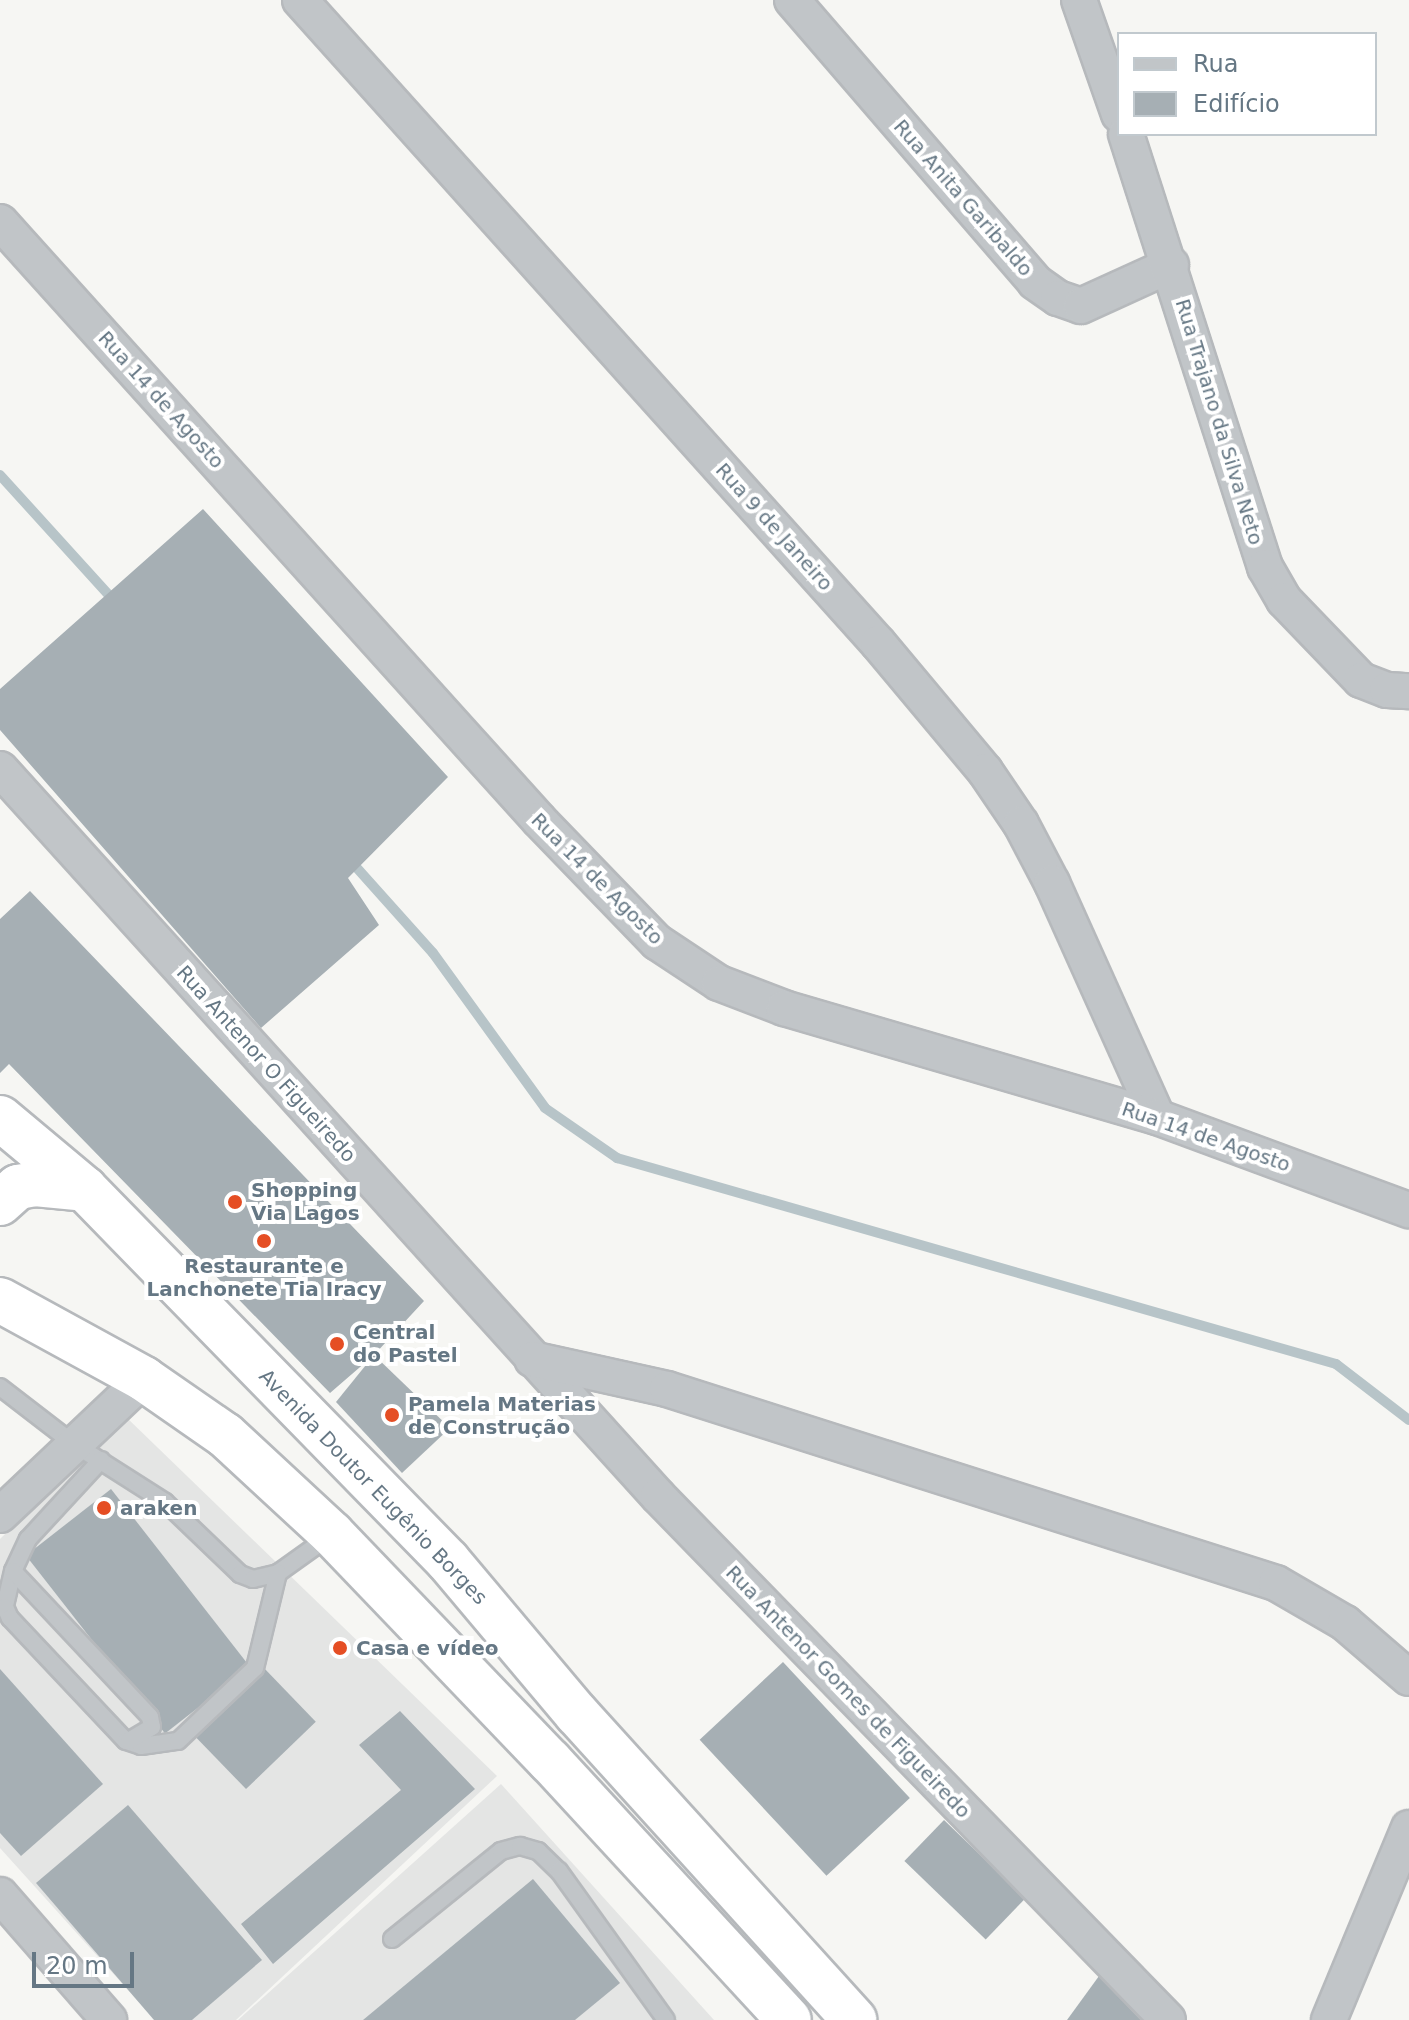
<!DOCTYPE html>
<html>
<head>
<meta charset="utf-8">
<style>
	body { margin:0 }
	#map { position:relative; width:1409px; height:2020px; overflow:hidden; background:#f6f6f3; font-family:"DejaVu Sans",sans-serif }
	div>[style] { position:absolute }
	.built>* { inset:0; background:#e4e5e4 }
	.stream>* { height:10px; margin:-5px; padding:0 5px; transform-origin:5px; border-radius:5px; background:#b7c4c8 }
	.building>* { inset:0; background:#a6afb4; transform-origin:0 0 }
	.roads { filter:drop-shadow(2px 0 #b6b9bc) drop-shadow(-2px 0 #b6b9bc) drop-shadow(0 2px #b6b9bc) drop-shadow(0 -2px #b6b9bc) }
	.service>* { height:16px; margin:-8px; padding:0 8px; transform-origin:8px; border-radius:8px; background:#c1c5c8 }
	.minor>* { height:34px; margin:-17px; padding:0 17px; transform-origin:17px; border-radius:17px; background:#c1c5c8 }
	.trunk>* { height:44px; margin:-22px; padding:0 22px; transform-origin:22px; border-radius:22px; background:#fff }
	.dots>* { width:22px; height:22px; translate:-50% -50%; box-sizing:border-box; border:4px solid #fff; border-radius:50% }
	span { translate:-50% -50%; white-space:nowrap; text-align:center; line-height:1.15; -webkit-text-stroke:8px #fff; paint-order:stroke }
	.street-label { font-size:20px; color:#657784 }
	.poi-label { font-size:20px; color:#657784; font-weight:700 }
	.left { translate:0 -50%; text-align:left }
	.legend { position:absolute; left:1117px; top:32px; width:260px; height:104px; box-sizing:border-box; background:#fff; border:2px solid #c1c9ce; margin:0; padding:10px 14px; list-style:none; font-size:24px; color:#657784 }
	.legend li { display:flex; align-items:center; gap:16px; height:40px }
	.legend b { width:40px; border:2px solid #c1c9ce }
	.scale { position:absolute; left:32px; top:1952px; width:102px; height:36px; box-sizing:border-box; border:4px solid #657784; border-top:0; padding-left:10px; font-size:24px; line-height:28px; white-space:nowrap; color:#657784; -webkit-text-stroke:6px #fff; paint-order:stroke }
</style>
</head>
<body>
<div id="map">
	<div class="built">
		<div style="clip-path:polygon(125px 1416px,497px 1776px,236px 2020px,155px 2020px,0 1848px,0 1539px)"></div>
		<div style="clip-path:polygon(501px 1784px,714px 2020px,238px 2020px)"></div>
	</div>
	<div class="stream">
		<div style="left:0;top:475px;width:174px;rotate:47.8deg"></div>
		<div style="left:348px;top:858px;width:127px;rotate:48.2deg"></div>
		<div style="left:433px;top:953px;width:191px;rotate:54.1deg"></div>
		<div style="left:545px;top:1108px;width:88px;rotate:34.8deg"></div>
		<div style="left:617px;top:1158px;width:748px;rotate:15.99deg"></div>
		<div style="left:1336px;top:1364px;width:92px;rotate:37.5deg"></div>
	</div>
	<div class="building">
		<div style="clip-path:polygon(203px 509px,448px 777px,348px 878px,379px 925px,261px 1028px,0 730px,0 689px)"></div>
		<div style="clip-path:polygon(30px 891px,424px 1301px,374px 1355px,330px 1393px,9px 1064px,0 1073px,0 919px)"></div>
		<div style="clip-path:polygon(374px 1355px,450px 1428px,402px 1473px,336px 1402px)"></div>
		<div style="left:111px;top:1489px;width:226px;height:108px;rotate:52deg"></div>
		<div style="left:783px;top:1662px;width:186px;height:114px;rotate:47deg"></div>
		<div style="left:263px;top:1667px;width:76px;height:97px;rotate:46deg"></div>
		<div style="clip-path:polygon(0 1669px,103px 1784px,21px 1856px,0 1833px)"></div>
		<div style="clip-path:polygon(400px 1711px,475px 1789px,273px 1964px,241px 1924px,401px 1790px,359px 1745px)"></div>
		<div style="clip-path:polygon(128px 1805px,262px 1960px,192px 2020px,154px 2020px,36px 1883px)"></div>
		<div style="left:944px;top:1820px;width:113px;height:57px;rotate:44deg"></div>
		<div style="clip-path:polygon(533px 1879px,620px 1983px,575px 2020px,363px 2020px)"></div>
		<div style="clip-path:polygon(1099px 1976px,1141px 2020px,1067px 2020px)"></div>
	</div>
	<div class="roads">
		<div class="service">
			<div style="left:0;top:1387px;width:93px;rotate:37.6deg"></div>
			<div style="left:74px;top:1444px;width:108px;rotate:32.5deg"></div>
			<div style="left:165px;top:1502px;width:104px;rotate:43.8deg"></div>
			<div style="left:240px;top:1574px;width:14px;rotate:21deg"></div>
			<div style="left:253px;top:1579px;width:26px;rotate:-13deg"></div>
			<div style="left:278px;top:1573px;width:65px;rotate:-35.6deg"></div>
			<div style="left:101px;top:1460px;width:108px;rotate:132.7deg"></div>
			<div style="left:28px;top:1539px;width:35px;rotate:115deg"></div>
			<div style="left:13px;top:1571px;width:37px;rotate:103deg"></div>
			<div style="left:5px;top:1607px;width:12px;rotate:66deg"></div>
			<div style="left:10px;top:1618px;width:169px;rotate:46.7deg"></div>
			<div style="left:126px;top:1741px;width:16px;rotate:18deg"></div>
			<div style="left:141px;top:1746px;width:37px;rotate:-8deg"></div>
			<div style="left:178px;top:1741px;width:106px;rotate:-43.5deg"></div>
			<div style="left:255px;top:1668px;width:98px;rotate:-76.4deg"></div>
			<div style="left:13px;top:1571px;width:200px;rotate:46.8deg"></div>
			<div style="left:150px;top:1717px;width:10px;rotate:79deg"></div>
			<div style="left:152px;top:1727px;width:27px;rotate:149deg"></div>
			<div style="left:392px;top:1939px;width:140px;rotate:-38.9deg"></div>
			<div style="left:501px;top:1851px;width:20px;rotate:-15deg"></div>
			<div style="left:520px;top:1846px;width:19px;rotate:16deg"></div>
			<div style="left:538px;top:1851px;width:29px;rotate:44deg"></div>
			<div style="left:559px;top:1871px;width:183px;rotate:54.3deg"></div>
		</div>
		<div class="minor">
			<div style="left:300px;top:0;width:865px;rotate:48.05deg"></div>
			<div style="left:878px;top:643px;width:167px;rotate:50.1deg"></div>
			<div style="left:985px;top:771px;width:64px;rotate:55.8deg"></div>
			<div style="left:1021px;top:824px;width:67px;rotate:62.3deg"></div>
			<div style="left:1052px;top:883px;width:256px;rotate:65.8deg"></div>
			<div style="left:792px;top:0;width:372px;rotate:49.2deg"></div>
			<div style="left:1035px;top:282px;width:28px;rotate:35deg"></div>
			<div style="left:1058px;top:298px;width:24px;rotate:19deg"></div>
			<div style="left:1081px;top:306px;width:99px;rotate:-24.5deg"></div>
			<div style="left:1079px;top:0;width:121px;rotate:70.7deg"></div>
			<div style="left:1126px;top:134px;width:455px;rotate:72.2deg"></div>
			<div style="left:1265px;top:567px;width:38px;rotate:60deg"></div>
			<div style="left:1284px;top:600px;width:111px;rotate:46.1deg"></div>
			<div style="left:1361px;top:680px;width:28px;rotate:21deg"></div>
			<div style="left:1387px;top:690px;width:22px;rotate:3deg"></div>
			<div style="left:0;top:222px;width:805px;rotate:47.97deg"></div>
			<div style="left:539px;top:820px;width:170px;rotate:46deg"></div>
			<div style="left:657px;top:942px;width:74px;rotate:33.5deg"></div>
			<div style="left:719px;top:983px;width:70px;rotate:21deg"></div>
			<div style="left:784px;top:1008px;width:389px;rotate:16.3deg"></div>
			<div style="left:1157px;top:1117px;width:269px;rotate:20.3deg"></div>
			<div style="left:0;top:769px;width:981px;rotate:47.85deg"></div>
			<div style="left:658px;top:1496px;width:731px;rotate:45.78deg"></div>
			<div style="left:532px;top:1359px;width:138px;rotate:12.5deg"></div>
			<div style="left:667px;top:1389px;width:639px;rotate:17.67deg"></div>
			<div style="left:1276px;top:1583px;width:80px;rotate:30.1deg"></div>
			<div style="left:1345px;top:1623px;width:84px;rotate:40.7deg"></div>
			<div style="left:0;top:1515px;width:198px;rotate:-43.4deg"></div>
			<div style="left:0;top:1895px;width:166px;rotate:48.9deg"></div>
			<div style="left:1329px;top:2020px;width:208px;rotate:-67.4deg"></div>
		</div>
		<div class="trunk">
			<div style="left:0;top:1118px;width:111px;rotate:39.9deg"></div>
			<div style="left:85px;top:1189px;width:520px;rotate:45.7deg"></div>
			<div style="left:448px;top:1561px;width:200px;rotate:49.9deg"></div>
			<div style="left:577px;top:1714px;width:413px;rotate:47.8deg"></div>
			<div style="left:0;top:1203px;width:24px;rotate:-42deg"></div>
			<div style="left:18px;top:1187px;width:17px;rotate:-10deg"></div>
			<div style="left:35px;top:1184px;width:50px;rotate:5.7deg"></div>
			<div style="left:0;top:1300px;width:164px;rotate:28.7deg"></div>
			<div style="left:144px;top:1379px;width:98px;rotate:34.7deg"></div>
			<div style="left:225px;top:1435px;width:146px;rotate:42.8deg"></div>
			<div style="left:332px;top:1534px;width:315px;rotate:46.2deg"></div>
			<div style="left:550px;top:1761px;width:352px;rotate:47.3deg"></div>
		</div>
	</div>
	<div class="dots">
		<div style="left:235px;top:1202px;background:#e54e24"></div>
		<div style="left:264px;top:1241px;background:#e54e24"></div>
		<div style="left:337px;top:1344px;background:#e54e24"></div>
		<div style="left:392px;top:1415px;background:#e54e24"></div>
		<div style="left:104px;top:1508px;background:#e54e24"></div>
		<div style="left:340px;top:1648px;background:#e54e24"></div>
	</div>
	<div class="street-label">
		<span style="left:963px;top:198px;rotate:49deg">Rua Anita Garibaldo</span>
		<span style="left:161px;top:400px;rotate:48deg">Rua 14 de Agosto</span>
		<span style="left:1219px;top:422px;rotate:73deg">Rua Trajano da Silva Neto</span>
		<span style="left:774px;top:527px;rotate:48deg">Rua 9 de Janeiro</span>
		<span style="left:597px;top:879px;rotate:45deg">Rua 14 de Agosto</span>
		<span style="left:266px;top:1064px;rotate:48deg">Rua Antenor O Figueiredo</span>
		<span style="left:1206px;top:1137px;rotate:19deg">Rua 14 de Agosto</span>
		<span style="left:373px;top:1487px;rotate:46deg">Avenida Doutor Eugênio Borges</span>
		<span style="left:848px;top:1692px;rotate:46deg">Rua Antenor Gomes de Figueiredo</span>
	</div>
	<div class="poi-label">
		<span class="left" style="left:251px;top:1202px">Shopping<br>Via Lagos</span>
		<span style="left:264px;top:1278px">Restaurante e<br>Lanchonete Tia Iracy</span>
		<span class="left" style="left:353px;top:1344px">Central<br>do Pastel</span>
		<span class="left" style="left:408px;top:1416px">Pamela Materias<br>de Construção</span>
		<span class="left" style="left:120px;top:1508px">araken</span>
		<span class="left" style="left:356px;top:1648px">Casa e vídeo</span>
	</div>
	<ul class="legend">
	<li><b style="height:10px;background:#c1c5c8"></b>Rua</li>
	<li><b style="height:22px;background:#a6afb4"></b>Edifício</li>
	</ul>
	<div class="scale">20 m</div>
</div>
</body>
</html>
